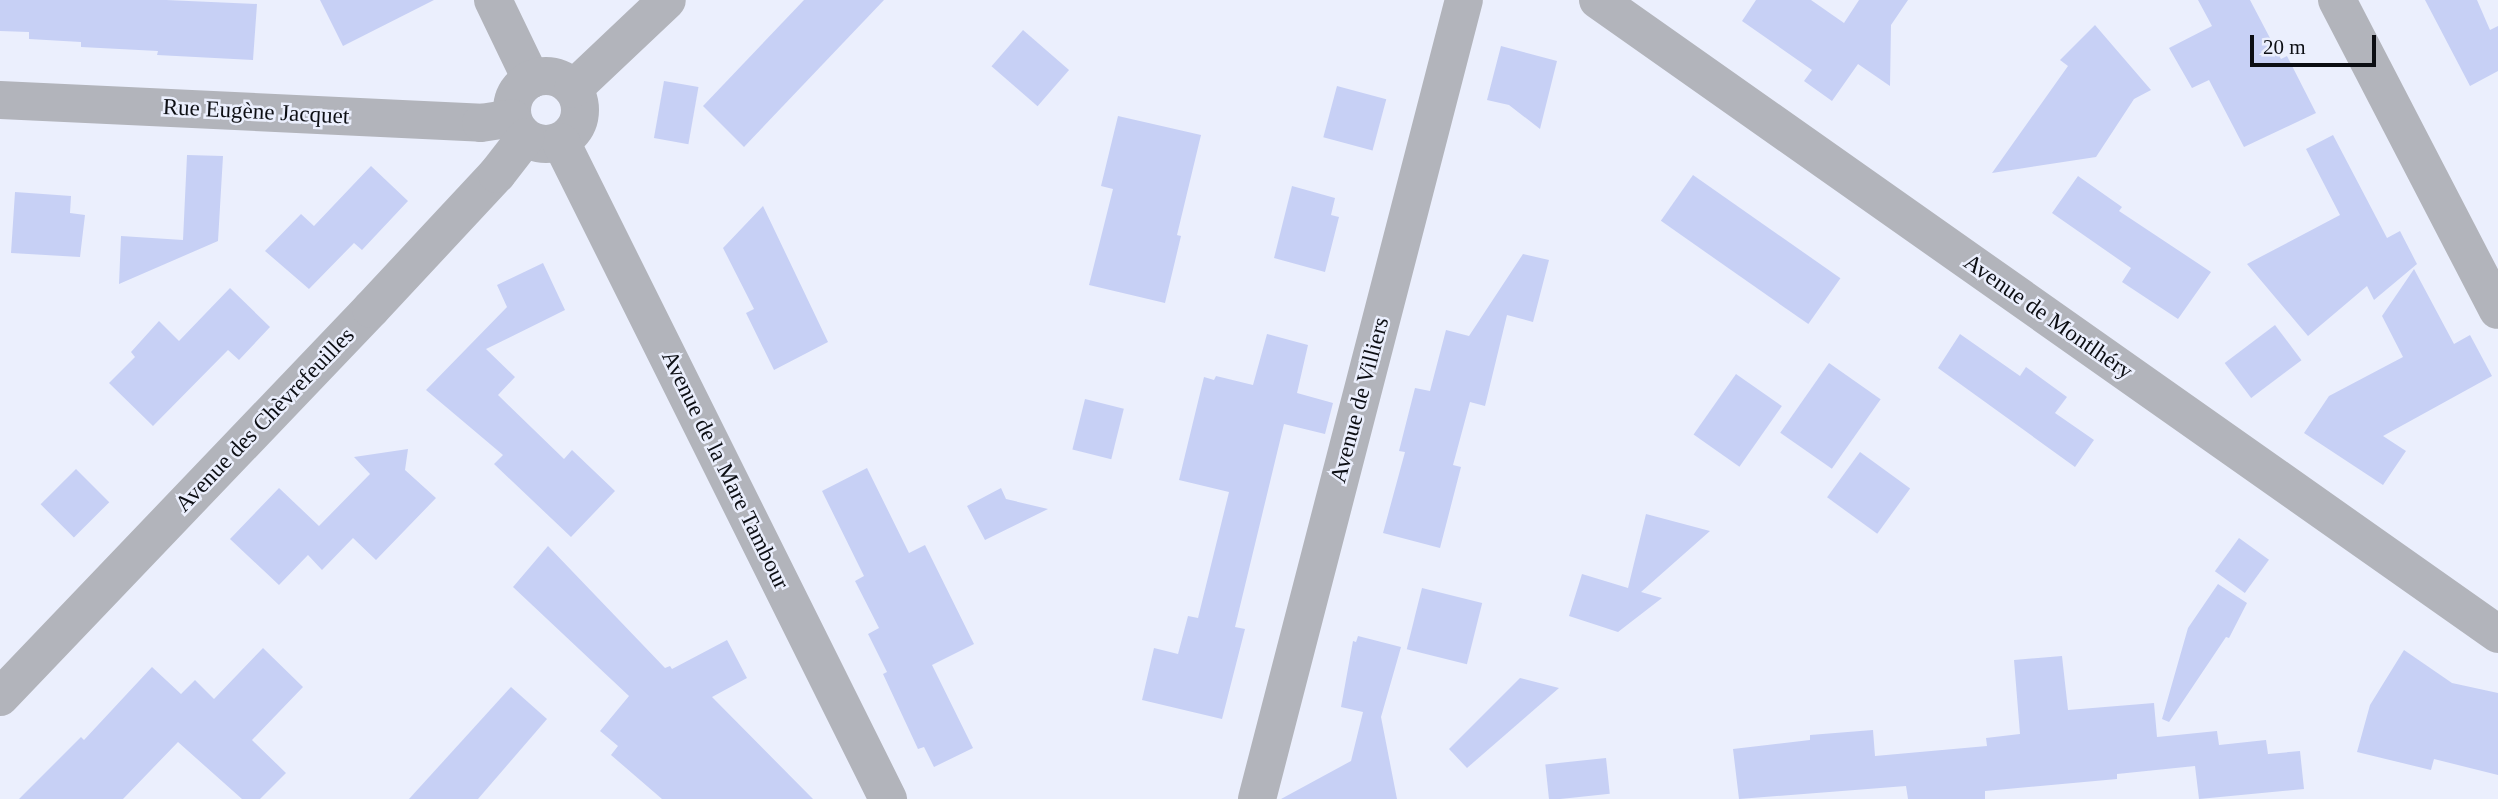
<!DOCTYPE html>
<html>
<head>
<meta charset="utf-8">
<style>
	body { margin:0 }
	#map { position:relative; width:2498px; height:799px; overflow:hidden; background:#ebeffd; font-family:"Times New Roman",serif }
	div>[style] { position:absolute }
	.building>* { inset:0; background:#c7d0f5; transform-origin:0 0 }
	.street>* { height:38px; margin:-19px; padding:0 19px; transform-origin:19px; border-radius:19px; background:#b2b4bb }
	.street>.ring { margin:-19px; padding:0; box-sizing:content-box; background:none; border:38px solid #b2b4bb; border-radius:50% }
	span { translate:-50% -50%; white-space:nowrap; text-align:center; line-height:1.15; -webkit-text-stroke:5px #ebeffd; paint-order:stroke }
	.street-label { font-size:23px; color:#0c0e13 }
	.scale { position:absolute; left:2250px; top:35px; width:126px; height:32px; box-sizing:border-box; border:4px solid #0c0e13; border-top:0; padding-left:9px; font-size:21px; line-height:24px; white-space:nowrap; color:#0c0e13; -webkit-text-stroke:5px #ebeffd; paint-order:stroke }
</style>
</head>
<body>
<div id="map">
	<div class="building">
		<div style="clip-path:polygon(0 0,166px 0,257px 4px,253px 60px,157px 55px,158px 51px,81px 47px,81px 42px,29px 39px,29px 32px,0 31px)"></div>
		<div style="clip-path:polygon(320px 0,434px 0,343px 46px)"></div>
		<div style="clip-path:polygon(804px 0,884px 0,744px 147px,703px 106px)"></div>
		<div style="clip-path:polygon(1756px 0,1811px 0,1844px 23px,1859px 0,1908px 0,1891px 25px,1890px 86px,1858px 64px,1832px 101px,1804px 81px,1812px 70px,1742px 21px)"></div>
		<div style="clip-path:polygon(2198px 0,2250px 0,2281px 59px,2287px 56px,2316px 113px,2244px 147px,2209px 80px,2192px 88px,2169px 48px,2212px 26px)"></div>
		<div style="clip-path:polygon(2425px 0,2477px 0,2490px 30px,2498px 26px,2498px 71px,2470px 86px)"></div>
		<div style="clip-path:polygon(2095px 25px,2151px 90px,2134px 99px,2096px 157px,1992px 173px,2068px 66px,2060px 60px)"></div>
		<div style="left:1023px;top:30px;width:61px;height:48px;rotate:41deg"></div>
		<div style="clip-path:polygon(1501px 46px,1557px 61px,1540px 129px,1509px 105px,1487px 100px)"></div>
		<div style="left:664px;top:81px;width:35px;height:58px;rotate:10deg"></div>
		<div style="left:1337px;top:86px;width:51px;height:53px;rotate:15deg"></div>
		<div style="clip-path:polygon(1118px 116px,1201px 135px,1177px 235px,1181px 236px,1165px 303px,1089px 285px,1113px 189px,1101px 186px)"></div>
		<div style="clip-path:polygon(2333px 135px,2387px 238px,2400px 231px,2417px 264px,2374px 300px,2367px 286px,2308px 336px,2247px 264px,2340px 215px,2306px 149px)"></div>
		<div style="clip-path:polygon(187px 155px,223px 156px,218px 241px,119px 284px,121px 236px,183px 240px)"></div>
		<div style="clip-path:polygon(371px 166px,408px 201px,362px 250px,354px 243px,309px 289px,265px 251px,301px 214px,314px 226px)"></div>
		<div style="left:1693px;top:175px;width:180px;height:56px;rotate:35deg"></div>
		<div style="clip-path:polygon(2078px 176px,2122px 207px,2119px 211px,2211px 272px,2178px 319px,2122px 282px,2131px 268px,2052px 213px)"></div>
		<div style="clip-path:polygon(1292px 186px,1335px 198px,1331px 215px,1339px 217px,1325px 272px,1274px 258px)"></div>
		<div style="clip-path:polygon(15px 192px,71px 196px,70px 213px,85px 215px,80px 257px,11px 253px)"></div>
		<div style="clip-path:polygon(763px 206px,828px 342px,774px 370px,746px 313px,754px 309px,723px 248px)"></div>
		<div style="clip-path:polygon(1523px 254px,1549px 260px,1533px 322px,1507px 315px,1485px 406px,1470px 402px,1453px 465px,1461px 467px,1440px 548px,1383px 533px,1405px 452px,1399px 451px,1415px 388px,1430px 391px,1446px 330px,1469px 336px)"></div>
		<div style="clip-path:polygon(543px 263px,565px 310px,486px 349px,515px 377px,498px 395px,564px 459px,572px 450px,615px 491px,571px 537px,494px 464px,503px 455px,426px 390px,507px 307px,497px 285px)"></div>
		<div style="clip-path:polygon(2414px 269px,2454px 344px,2470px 335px,2492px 376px,2383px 436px,2406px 451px,2383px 485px,2304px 433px,2329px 396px,2403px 357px,2382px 316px)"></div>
		<div style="clip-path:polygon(230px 288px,270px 327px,239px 360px,228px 350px,153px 426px,109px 383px,135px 357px,131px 352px,159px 321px,179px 341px)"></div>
		<div style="left:2275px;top:325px;width:44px;height:63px;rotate:53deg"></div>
		<div style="clip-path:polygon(1267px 334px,1308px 345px,1297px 393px,1333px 403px,1325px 434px,1284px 424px,1235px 627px,1245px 629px,1222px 719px,1142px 700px,1154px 648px,1178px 654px,1188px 616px,1198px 618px,1229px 492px,1179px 480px,1204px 377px,1214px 380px,1216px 376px,1253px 385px)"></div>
		<div style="clip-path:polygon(1960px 334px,2020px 376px,2026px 367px,2067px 397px,2055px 413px,2094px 440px,2075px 467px,1938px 368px)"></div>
		<div style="left:1829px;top:363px;width:63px;height:85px;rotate:35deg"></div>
		<div style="left:1736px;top:374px;width:56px;height:74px;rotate:35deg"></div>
		<div style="left:1085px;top:399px;width:40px;height:52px;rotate:14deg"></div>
		<div style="clip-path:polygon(408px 449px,405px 470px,436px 498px,376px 560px,353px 538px,322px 570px,308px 555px,279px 585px,230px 539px,279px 488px,319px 526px,370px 474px,354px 457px)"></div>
		<div style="left:1860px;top:452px;width:62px;height:56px;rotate:36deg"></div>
		<div style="clip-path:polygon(867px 468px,909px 553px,925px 545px,974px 644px,932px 665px,973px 748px,934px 767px,924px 747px,918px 749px,883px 674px,887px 672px,868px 634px,879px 628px,855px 581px,864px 576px,822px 491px)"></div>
		<div style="left:76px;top:469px;width:47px;height:50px;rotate:45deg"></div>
		<div style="clip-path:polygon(1001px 488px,1006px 499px,1048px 509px,985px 540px,967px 506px)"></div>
		<div style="clip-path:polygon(1646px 514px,1710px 531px,1641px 592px,1662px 598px,1618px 632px,1569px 616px,1582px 574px,1628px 588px)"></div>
		<div style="left:2239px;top:538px;width:37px;height:41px;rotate:36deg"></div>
		<div style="clip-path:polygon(548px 546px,665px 668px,670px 666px,672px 669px,727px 640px,747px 678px,712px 697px,813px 799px,662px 799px,611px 755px,618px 746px,600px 731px,629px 696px,513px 587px)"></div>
		<div style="clip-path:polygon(2218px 584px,2247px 603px,2229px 638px,2226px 637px,2169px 722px,2162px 719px,2188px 628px)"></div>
		<div style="left:1422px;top:588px;width:62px;height:63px;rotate:14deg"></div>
		<div style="clip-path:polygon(1358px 636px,1401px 647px,1381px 717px,1397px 799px,1281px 799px,1351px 761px,1363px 712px,1341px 707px,1353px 641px,1356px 642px)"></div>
		<div style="clip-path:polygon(263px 648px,303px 687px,252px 740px,286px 773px,260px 799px,242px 799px,178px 742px,123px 799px,19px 799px,81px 737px,84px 740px,152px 667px,181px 694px,195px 680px,214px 699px)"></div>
		<div style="clip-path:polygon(2404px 650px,2452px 683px,2498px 693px,2498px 775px,2434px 759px,2431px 770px,2357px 752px,2370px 705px)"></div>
		<div style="clip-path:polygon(2062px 656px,2068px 710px,2154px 703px,2157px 737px,2217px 731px,2219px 745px,2266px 740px,2268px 754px,2300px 751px,2304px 789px,2199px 799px,2195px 766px,2117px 774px,2117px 779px,1985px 791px,1985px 799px,1908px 799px,1906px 786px,1739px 799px,1733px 749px,1810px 740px,1810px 735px,1873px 730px,1875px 756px,1987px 746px,1986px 738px,2020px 734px,2014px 660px)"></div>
		<div style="clip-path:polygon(1520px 678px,1559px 688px,1467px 768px,1449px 749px)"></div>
		<div style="clip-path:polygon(511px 687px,547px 719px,478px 799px,409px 799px)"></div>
		<div style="left:1606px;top:758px;width:36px;height:61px;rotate:84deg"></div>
	</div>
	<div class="street">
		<div style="left:493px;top:0;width:88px;rotate:64.3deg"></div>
		<div style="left:1598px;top:0;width:1101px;rotate:35.16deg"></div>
		<div style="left:2337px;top:0;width:349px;rotate:62.6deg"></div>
		<div class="ring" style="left:512px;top:76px;width:30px;height:30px"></div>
		<div style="left:573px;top:89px;width:129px;rotate:-43.4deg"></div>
		<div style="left:0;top:100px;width:482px;rotate:2.7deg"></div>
		<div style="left:481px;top:123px;width:31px;rotate:-9deg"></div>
		<div style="left:561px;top:142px;width:734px;rotate:63.54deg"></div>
		<div style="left:0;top:697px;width:537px;rotate:-46.28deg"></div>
		<div style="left:371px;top:309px;width:185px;rotate:-47deg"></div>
		<div style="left:497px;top:174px;width:46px;rotate:-52.1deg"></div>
		<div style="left:1257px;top:799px;width:825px;rotate:-75.48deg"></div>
	</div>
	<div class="street-label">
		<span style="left:256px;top:112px;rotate:3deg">Rue Eugène Jacquet</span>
		<span style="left:2048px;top:317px;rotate:35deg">Avenue de Montlhéry</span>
		<span style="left:1360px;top:400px;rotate:-75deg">Avenue de Villiers</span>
		<span style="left:265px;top:420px;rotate:-46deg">Avenue des Chèvrefeuilles</span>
		<span style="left:725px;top:470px;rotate:64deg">Avenue de la Mare Tambour</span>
	</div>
	<div class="scale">20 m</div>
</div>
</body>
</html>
